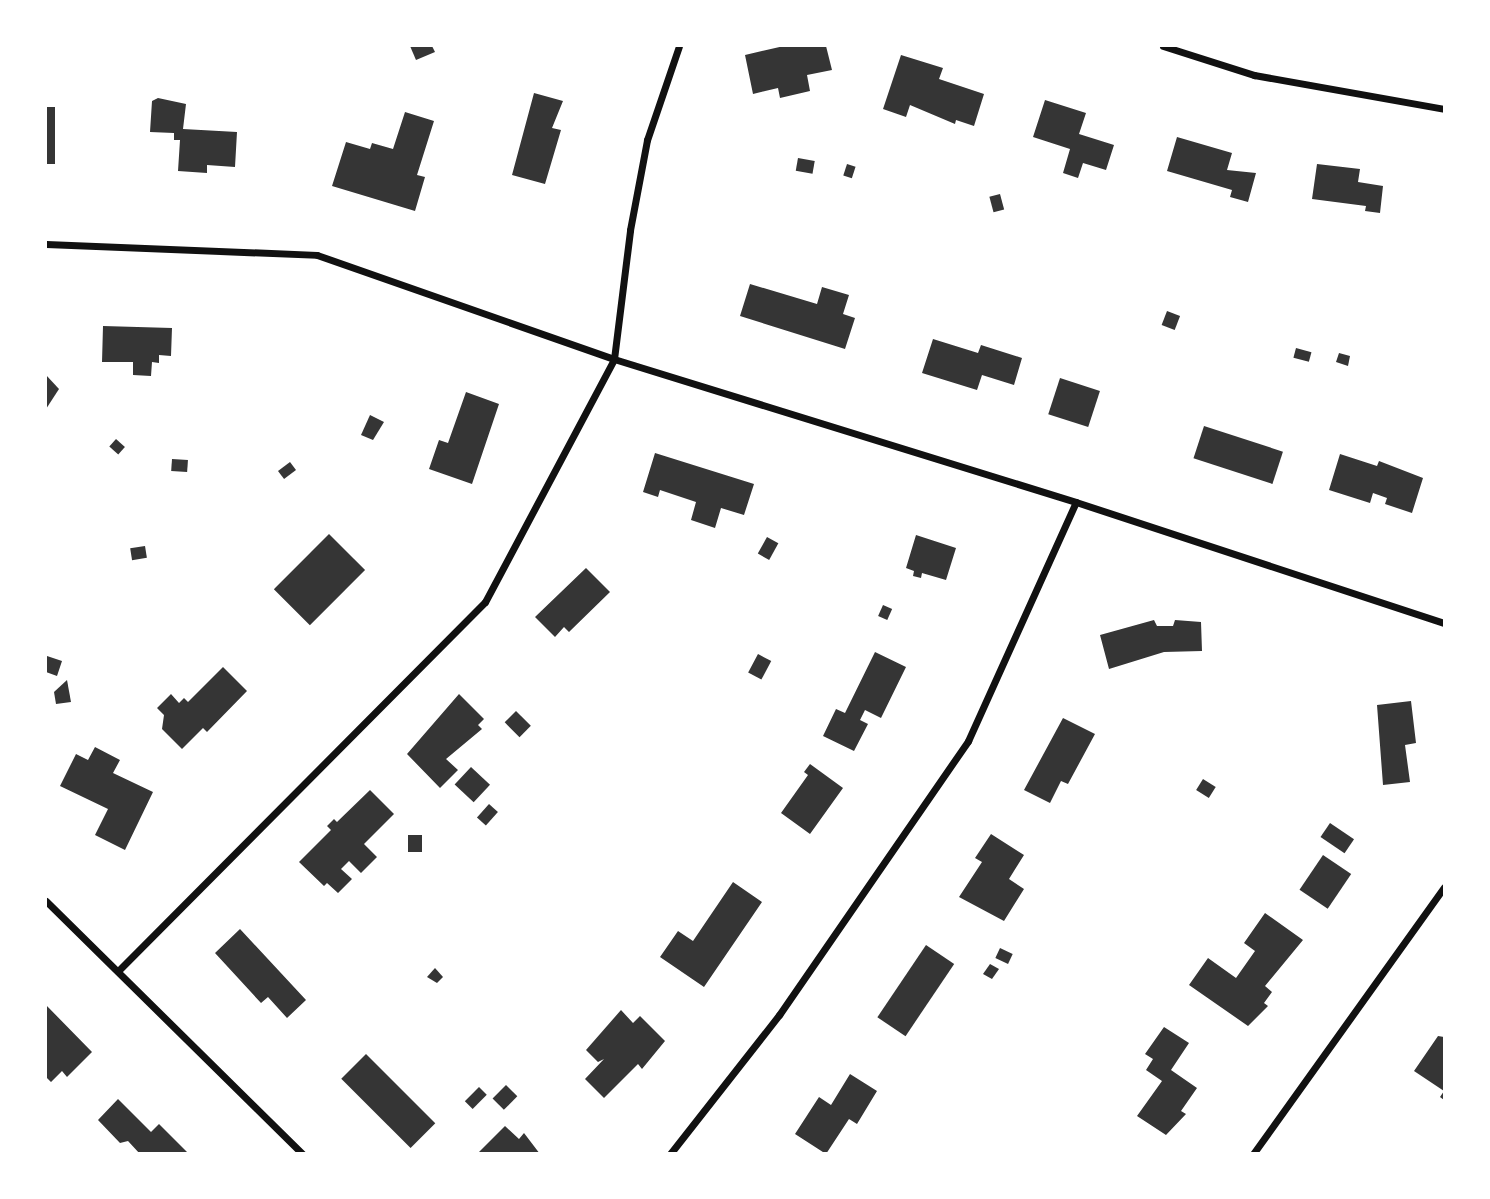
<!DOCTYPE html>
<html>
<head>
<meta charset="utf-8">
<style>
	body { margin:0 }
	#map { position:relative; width:1490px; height:1199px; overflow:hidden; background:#fff; font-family:"Noto Sans",sans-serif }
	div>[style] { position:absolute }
	.building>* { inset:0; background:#353535; transform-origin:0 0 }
	.minor>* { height:7px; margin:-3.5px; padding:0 3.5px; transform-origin:3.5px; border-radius:3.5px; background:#111 }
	span { translate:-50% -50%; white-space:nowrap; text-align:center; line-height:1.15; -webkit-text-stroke:5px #fff; paint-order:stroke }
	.frame { position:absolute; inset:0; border:47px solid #fff; pointer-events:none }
</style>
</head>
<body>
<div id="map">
	<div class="building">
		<div style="clip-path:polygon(410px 46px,432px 46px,435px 52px,416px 60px)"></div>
		<div style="clip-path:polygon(784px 46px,826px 46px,832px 70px,807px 75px,810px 91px,780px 98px,778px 88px,753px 94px,745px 55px)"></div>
		<div style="clip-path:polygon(901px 55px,943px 68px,939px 79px,984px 94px,974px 126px,956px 120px,955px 124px,910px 105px,906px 117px,883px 109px)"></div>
		<div style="clip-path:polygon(534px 93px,563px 101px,552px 128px,561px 130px,545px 184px,512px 175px)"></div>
		<div style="clip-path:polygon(158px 98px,186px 104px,183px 129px,237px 132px,235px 167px,207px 165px,207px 173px,178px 171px,180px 140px,174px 140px,174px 133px,150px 132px,152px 101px)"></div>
		<div style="clip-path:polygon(1045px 100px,1086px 113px,1079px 134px,1114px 145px,1106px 170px,1083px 163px,1078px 178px,1063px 173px,1070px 149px,1033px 137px)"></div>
		<div style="left:46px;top:107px;width:9px;height:57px"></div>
		<div style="clip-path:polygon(405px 112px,434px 121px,417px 175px,425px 177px,415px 211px,332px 186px,346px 142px,370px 149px,372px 143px,393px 149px)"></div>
		<div style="clip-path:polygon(1177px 137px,1232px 153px,1227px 170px,1256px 173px,1248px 202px,1230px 197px,1232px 190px,1167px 171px)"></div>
		<div style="left:798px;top:158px;width:17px;height:13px;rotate:10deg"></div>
		<div style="left:847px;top:164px;width:9px;height:12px;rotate:18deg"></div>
		<div style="clip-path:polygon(1317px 164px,1360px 169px,1358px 182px,1383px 186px,1380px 213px,1365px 211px,1366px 206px,1312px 199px)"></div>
		<div style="left:1000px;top:194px;width:16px;height:11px;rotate:75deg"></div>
		<div style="clip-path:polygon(750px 284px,817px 304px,822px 287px,849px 295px,843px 314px,855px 318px,845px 349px,740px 316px)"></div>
		<div style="left:1167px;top:311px;width:14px;height:15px;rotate:21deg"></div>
		<div style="clip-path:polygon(103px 326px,172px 328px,171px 356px,159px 355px,159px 363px,152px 362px,151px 376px,133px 375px,133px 362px,102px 362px)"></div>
		<div style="clip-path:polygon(933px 339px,978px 353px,981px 345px,1022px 358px,1014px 385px,982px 375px,977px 390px,922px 373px)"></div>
		<div style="left:1296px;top:348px;width:16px;height:10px;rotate:15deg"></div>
		<div style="clip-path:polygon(1339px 353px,1350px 356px,1348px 366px,1336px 362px)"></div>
		<div style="clip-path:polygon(46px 375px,59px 389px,46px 409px)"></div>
		<div style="left:1060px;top:378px;width:42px;height:38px;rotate:18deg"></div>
		<div style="clip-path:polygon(466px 392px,499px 404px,472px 484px,429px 469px,439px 440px,448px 443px)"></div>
		<div style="clip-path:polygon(370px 415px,384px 422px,373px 440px,361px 435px)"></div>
		<div style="left:1204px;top:426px;width:83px;height:34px;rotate:18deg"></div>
		<div style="left:116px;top:439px;width:12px;height:10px;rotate:42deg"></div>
		<div style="clip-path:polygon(655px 453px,754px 484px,744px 515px,721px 508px,715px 528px,691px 520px,696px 502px,660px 490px,658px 497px,643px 492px)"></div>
		<div style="clip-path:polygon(1340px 454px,1377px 466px,1379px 461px,1423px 478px,1412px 513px,1385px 504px,1387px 498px,1373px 493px,1370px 503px,1329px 490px)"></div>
		<div style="left:172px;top:459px;width:16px;height:12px;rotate:4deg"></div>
		<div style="left:290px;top:462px;width:10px;height:15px;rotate:53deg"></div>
		<div style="left:329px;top:534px;width:51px;height:78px;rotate:45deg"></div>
		<div style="clip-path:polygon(916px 535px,956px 548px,946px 580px,922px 573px,921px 578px,913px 576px,914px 571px,906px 568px)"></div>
		<div style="left:767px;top:537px;width:13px;height:19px;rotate:29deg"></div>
		<div style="left:145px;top:546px;width:12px;height:15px;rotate:81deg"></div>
		<div style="clip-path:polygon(586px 568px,610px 592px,569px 632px,564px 627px,555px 637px,535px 617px)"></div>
		<div style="left:883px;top:605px;width:10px;height:12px;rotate:24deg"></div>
		<div style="clip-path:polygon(1154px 620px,1157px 626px,1173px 626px,1175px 620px,1201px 622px,1202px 651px,1164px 652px,1109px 669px,1100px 635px)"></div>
		<div style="clip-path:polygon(875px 652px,906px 667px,881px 718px,865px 710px,860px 720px,868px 724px,854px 751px,823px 736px,836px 709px,845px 713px)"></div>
		<div style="left:758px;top:654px;width:15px;height:21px;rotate:28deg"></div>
		<div style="clip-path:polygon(47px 656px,62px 661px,57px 676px,46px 672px)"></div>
		<div style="clip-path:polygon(223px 667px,247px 691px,207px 732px,203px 728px,182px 749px,162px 729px,164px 715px,157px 708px,171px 694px,179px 703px,184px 698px,188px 702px)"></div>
		<div style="clip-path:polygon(67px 680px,71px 702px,56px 704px,54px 692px)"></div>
		<div style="clip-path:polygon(459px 694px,484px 719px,478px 725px,482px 729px,446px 759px,458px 770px,440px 788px,407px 754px)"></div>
		<div style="clip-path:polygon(1411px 701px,1416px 743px,1405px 745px,1410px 782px,1383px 785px,1377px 705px)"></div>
		<div style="left:516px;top:711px;width:21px;height:16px;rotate:45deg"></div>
		<div style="clip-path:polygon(1063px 718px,1095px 734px,1068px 784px,1061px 781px,1050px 803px,1024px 790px)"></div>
		<div style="clip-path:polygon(95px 747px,120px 760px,113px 773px,153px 792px,125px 850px,95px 835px,108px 809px,60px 786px,76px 754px,88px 760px)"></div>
		<div style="clip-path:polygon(810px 764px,843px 788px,810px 834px,781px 813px,808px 775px,804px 772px)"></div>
		<div style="left:471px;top:767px;width:26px;height:24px;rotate:43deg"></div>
		<div style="left:1203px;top:779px;width:15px;height:13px;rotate:32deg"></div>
		<div style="clip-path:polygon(370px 790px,394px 814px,364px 844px,377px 857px,361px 873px,349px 861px,341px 869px,352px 879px,338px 893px,327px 883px,324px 886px,299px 862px,331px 830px,327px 826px,334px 819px,337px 822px)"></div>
		<div style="left:489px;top:804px;width:12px;height:18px;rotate:42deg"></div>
		<div style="left:1330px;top:823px;width:29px;height:17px;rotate:34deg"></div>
		<div style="clip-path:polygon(991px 834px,1024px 855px,1009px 879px,1024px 889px,1004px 921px,959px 897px,982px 862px,975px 858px)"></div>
		<div style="left:408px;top:835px;width:14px;height:17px"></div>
		<div style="left:1323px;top:855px;width:34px;height:42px;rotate:34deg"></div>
		<div style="clip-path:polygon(733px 882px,762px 902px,704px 987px,660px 957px,678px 931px,693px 941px)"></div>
		<div style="clip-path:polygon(1265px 913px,1303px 940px,1265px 986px,1272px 992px,1264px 1003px,1268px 1006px,1248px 1026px,1189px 985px,1208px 958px,1236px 978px,1255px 951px,1244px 943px)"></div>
		<div style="clip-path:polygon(240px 929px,306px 1000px,287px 1018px,268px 997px,261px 1003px,215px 953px)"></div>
		<div style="left:926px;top:945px;width:34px;height:87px;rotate:34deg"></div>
		<div style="left:1000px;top:948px;width:14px;height:11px;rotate:25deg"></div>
		<div style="clip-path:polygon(990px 964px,999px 969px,992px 979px,983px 974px)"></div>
		<div style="clip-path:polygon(435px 968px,443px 977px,437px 983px,427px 977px)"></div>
		<div style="clip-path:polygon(46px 1005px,92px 1052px,67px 1077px,62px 1071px,51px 1082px,46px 1077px)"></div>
		<div style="clip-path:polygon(621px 1010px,633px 1023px,640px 1016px,665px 1041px,642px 1069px,638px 1064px,604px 1098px,585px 1079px,604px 1059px,598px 1062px,586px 1050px)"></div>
		<div style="clip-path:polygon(1164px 1027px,1189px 1043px,1171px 1070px,1197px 1088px,1181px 1111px,1186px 1114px,1166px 1135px,1137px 1116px,1162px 1081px,1146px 1070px,1153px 1059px,1145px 1054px)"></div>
		<div style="clip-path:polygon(1438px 1036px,1444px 1037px,1444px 1100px,1440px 1097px,1444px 1091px,1414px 1071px)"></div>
		<div style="left:366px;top:1054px;width:98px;height:35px;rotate:45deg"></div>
		<div style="clip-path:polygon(850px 1074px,877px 1091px,857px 1124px,849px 1119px,826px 1154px,795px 1134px,819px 1097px,831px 1105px)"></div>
		<div style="left:506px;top:1085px;width:16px;height:19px;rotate:45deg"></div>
		<div style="left:479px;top:1087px;width:11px;height:20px;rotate:45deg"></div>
		<div style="clip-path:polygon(118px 1099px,151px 1132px,159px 1124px,189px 1154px,140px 1154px,128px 1141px,120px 1143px,98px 1120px)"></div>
		<div style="clip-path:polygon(505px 1126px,519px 1139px,524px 1133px,540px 1154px,477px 1154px)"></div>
	</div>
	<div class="minor">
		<div style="left:1163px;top:46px;width:96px;rotate:17.7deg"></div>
		<div style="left:1254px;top:75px;width:193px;rotate:10.1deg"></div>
		<div style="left:46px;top:244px;width:271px;rotate:2.3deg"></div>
		<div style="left:317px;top:255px;width:315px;rotate:19.3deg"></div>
		<div style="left:614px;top:359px;width:484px;rotate:17.2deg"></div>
		<div style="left:1076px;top:502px;width:387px;rotate:18.2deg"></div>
		<div style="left:46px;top:901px;width:361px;rotate:44.6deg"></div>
		<div style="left:118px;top:971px;width:520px;rotate:-45.16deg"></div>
		<div style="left:485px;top:602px;width:275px;rotate:-62deg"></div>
		<div style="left:614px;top:359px;width:130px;rotate:-82.9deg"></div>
		<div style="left:630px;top:230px;width:92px;rotate:-79.3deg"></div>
		<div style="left:647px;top:140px;width:99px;rotate:-71.2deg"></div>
		<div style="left:670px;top:1154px;width:177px;rotate:-51.9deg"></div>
		<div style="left:779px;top:1015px;width:333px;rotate:-55.4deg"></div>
		<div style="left:968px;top:741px;width:262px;rotate:-65.7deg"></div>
		<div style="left:1253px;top:1154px;width:328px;rotate:-54.4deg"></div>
	</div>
	<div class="frame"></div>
</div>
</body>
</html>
